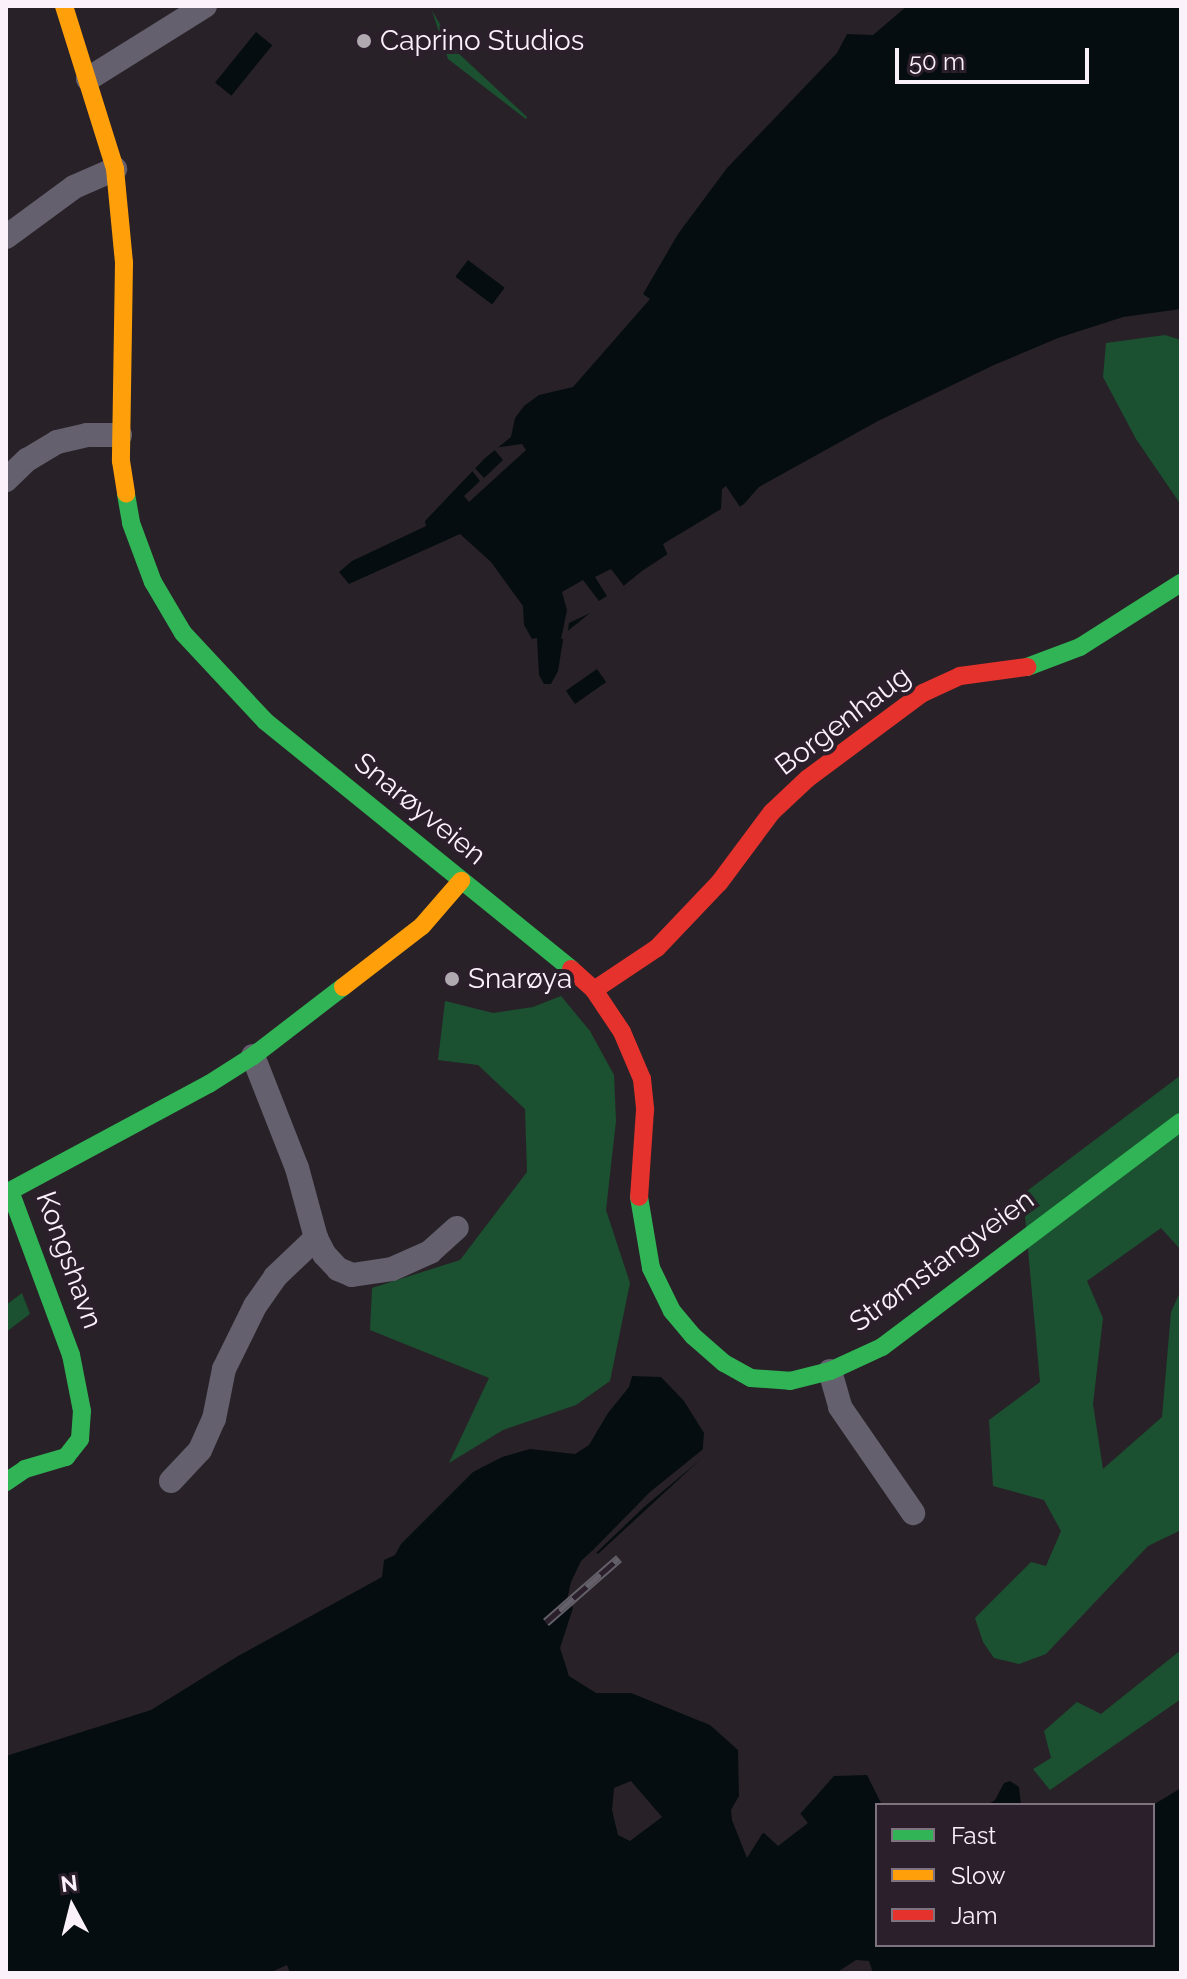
<!DOCTYPE html>
<html>
<head>
<meta charset="utf-8">
<style>
	body { margin:0 }
	#map { position:relative; width:1187px; height:1979px; overflow:hidden; background:#282228; font-family:Raleway,sans-serif }
	div>[style] { position:absolute }
	.green>* { inset:0; background:#1b5030 }
	.water>* { inset:0; background:#050d10; transform-origin:0 0 }
	.pier>* { inset:0; background:#282228 }
	.street>* { height:24px; margin:-12px; padding:0 12px; transform-origin:12px; border-radius:12px; background:#64606e }
	.fast>* { height:18px; margin:-9px; padding:0 9px; transform-origin:9px; border-radius:9px; background:#30b455 }
	.slow>* { height:18px; margin:-9px; padding:0 9px; transform-origin:9px; border-radius:9px; background:#ff9f0a }
	.jam>* { height:18px; margin:-9px; padding:0 9px; transform-origin:9px; border-radius:9px; background:#e5322d }
	.rail>* { height:9px; margin-top:-4.5px; transform-origin:0; background:repeating-linear-gradient(90deg,#2b1f2b 0 18px,#646069 0 36px); box-sizing:border-box; border-block:2px solid #646069 }
	.dots>* { width:22px; height:22px; translate:-50% -50%; box-sizing:border-box; border:4px solid #2b1f2b; border-radius:50% }
	span { translate:-50% -50%; white-space:nowrap; text-align:center; line-height:1.15; -webkit-text-stroke:8px #2b1f2b; paint-order:stroke }
	.poi-label { font-size:28px; color:#faf1fa }
	.left { translate:0 -50%; text-align:left }
	.street-label { font-size:28px; color:#faf1fa }
	.frame { position:absolute; inset:0; border:8px solid #faf1fa; pointer-events:none }
	.legend { position:absolute; left:875px; top:1803px; width:280px; height:144px; box-sizing:border-box; background:#2b1f2b; border:2px solid #7e737e; margin:0; padding:10px 14px; list-style:none; font-size:24px; color:#faf1fa }
	.legend li { display:flex; align-items:center; gap:16px; height:40px }
	.legend b { width:40px; border:2px solid #7e737e }
	.north { position:absolute; left:32px; top:1867px; width:80px; height:80px; -webkit-text-stroke:6px #2b1f2b; paint-order:stroke; rotate:353deg; font-size:22px; font-weight:700; line-height:32px; text-align:center; color:#faf1fa }
	.north::after { content:''; display:block; margin:auto; width:28px; height:36px; background:#faf1fa; clip-path:polygon(50% 0,100% 100%,50% 72%,0 100%) }
	.scale { position:absolute; left:895px; top:48px; width:194px; height:36px; box-sizing:border-box; border:4px solid #faf1fa; border-top:0; padding-left:10px; font-size:24px; line-height:28px; white-space:nowrap; color:#faf1fa; -webkit-text-stroke:6px #2b1f2b; paint-order:stroke }
</style>
</head>
<body>
<div id="map">
	<div class="green">
		<div style="clip-path:polygon(432px 11px,457px 52px,527px 117px,526px 119px,448px 59px)"></div>
		<div style="clip-path:polygon(1165px 335px,1181px 340px,1181px 505px,1136px 439px,1103px 377px,1106px 343px)"></div>
		<div style="clip-path:polygon(561px 996px,590px 1031px,614px 1075px,616px 1121px,606px 1210px,630px 1283px,610px 1381px,576px 1405px,503px 1430px,449px 1463px,489px 1378px,370px 1330px,372px 1288px,460px 1260px,527px 1172px,525px 1109px,478px 1065px,438px 1060px,445px 1001px,493px 1013px,533px 1007px)"></div>
		<div style="clip-path:polygon(1181px 1075px,1181px 1250px,1161px 1228px,1087px 1281px,1103px 1318px,1093px 1404px,1103px 1469px,1162px 1417px,1171px 1312px,1181px 1290px,1181px 1530px,1148px 1546px,1046px 1654px,1019px 1664px,994px 1658px,983px 1642px,975px 1618px,1031px 1562px,1046px 1566px,1061px 1531px,1044px 1500px,993px 1486px,989px 1420px,1040px 1382px,1023px 1194px)"></div>
		<div style="clip-path:polygon(22px 1293px,30px 1314px,6px 1332px,6px 1305px)"></div>
		<div style="clip-path:polygon(1181px 1650px,1181px 1699px,1050px 1790px,1033px 1769px,1051px 1758px,1044px 1731px,1077px 1702px,1101px 1714px)"></div>
	</div>
	<div class="water">
		<div style="clip-path:polygon(907px 6px,1181px 6px,1181px 309px,1123px 317px,1058px 338px,994px 365px,878px 421px,759px 487px,744px 504px,642px 571px,564px 634px,558px 671px,551px 684px,544px 684px,539px 675px,537px 638px,532px 639px,524px 625px,523px 606px,491px 562px,460px 534px,349px 584px,339px 572px,352px 561px,426px 526px,425px 521px,485px 458px,511px 437px,515px 418px,524px 406px,539px 395px,573px 387px,650px 299px,643px 294px,678px 234px,727px 168px,837px 53px,847px 34px,873px 35px)"></div>
		<div style="left:256px;top:32px;width:21px;height:65px;rotate:39deg"></div>
		<div style="left:468px;top:260px;width:46px;height:21px;rotate:37deg"></div>
		<div style="left:597px;top:669px;width:16px;height:38px;rotate:55deg"></div>
		<div style="clip-path:polygon(evenodd,632px 1376px,661px 1377px,684px 1401px,704px 1433px,702px 1458px,598px 1554px,593px 1550px,581px 1561px,571px 1582px,567px 1600px,573px 1608px,560px 1648px,569px 1676px,596px 1693px,631px 1693px,710px 1725px,738px 1750px,739px 1796px,731px 1810px,732px 1820px,747px 1858px,762px 1834px,801px 1813px,834px 1776px,867px 1775px,882px 1805px,877px 1805px,877px 1945px,1153px 1945px,1153px 1805px,1181px 1788px,1181px 1973px,873px 1973px,869px 1961px,856px 1960px,836px 1973px,290px 1973px,287px 1965px,269px 1973px,6px 1973px,6px 1756px,151px 1710px,238px 1656px,382px 1577px,384px 1560px,395px 1555px,401px 1544px,473px 1472px,502px 1457px,530px 1449px,575px 1454px,589px 1445px,608px 1413px,629px 1387px,632px 1376px,631px 1781px,662px 1817px,630px 1841px,618px 1835px,612px 1810px,614px 1788px,631px 1781px)"></div>
		<div style="clip-path:polygon(1010px 1781px,1019px 1787px,1021px 1805px,987px 1805px,995px 1800px,1004px 1783px)"></div>
	</div>
	<div class="pier">
		<div style="clip-path:polygon(522px 444px,526px 450px,469px 502px,464px 496px,480px 481px,470px 468px,473px 466px,484px 478px,503px 460px,493px 448px)"></div>
		<div style="clip-path:polygon(726px 486px,742px 510px,669px 558px,663px 544px,721px 509px,722px 489px)"></div>
		<div style="clip-path:polygon(611px 569px,627px 590px,607px 605px,569px 623px,567px 638px,561px 639px,567px 610px,562px 592px,583px 580px,599px 601px,607px 596px,595px 577px)"></div>
		<div style="clip-path:polygon(707px 1446px,706px 1455px,644px 1507px,596px 1553px,593px 1550px,650px 1492px)"></div>
		<div style="clip-path:polygon(794px 1812px,800px 1813px,808px 1823px,778px 1846px,763px 1832px)"></div>
	</div>
	<div class="street">
		<div style="left:88px;top:79px;width:138px;rotate:-32deg"></div>
		<div style="left:6px;top:237px;width:84px;rotate:-36.3deg"></div>
		<div style="left:74px;top:187px;width:45px;rotate:-23.7deg"></div>
		<div style="left:6px;top:480px;width:29px;rotate:-44deg"></div>
		<div style="left:27px;top:460px;width:35px;rotate:-31deg"></div>
		<div style="left:57px;top:442px;width:31px;rotate:-13deg"></div>
		<div style="left:87px;top:435px;width:33px"></div>
		<div style="left:253px;top:1056px;width:120px;rotate:68.6deg"></div>
		<div style="left:297px;top:1168px;width:73px;rotate:74.8deg"></div>
		<div style="left:316px;top:1238px;width:18px;rotate:63deg"></div>
		<div style="left:324px;top:1254px;width:21px;rotate:47deg"></div>
		<div style="left:338px;top:1269px;width:15px;rotate:23deg"></div>
		<div style="left:352px;top:1275px;width:40px;rotate:-8.5deg"></div>
		<div style="left:392px;top:1269px;width:42px;rotate:-24.1deg"></div>
		<div style="left:430px;top:1252px;width:36px;rotate:-42deg"></div>
		<div style="left:830px;top:1371px;width:37px;rotate:74deg"></div>
		<div style="left:840px;top:1407px;width:129px;rotate:55.4deg"></div>
		<div style="left:171px;top:1481px;width:42px;rotate:-46.9deg"></div>
		<div style="left:200px;top:1450px;width:34px;rotate:-66deg"></div>
		<div style="left:214px;top:1419px;width:51px;rotate:-78.7deg"></div>
		<div style="left:224px;top:1369px;width:70px;rotate:-63.8deg"></div>
		<div style="left:255px;top:1306px;width:35px;rotate:-55deg"></div>
		<div style="left:275px;top:1277px;width:57px;rotate:-43.6deg"></div>
	</div>
	<div class="fast">
		<div style="left:126px;top:494px;width:29px;rotate:80deg"></div>
		<div style="left:131px;top:523px;width:63px;rotate:69.6deg"></div>
		<div style="left:153px;top:582px;width:59px;rotate:59.5deg"></div>
		<div style="left:183px;top:633px;width:120px;rotate:47deg"></div>
		<div style="left:265px;top:721px;width:394px;rotate:39deg"></div>
		<div style="left:1027px;top:667px;width:57px;rotate:-20.7deg"></div>
		<div style="left:1080px;top:647px;width:120px;rotate:-32.4deg"></div>
		<div style="left:639px;top:1197px;width:72px;rotate:80.4deg"></div>
		<div style="left:651px;top:1268px;width:48px;rotate:64deg"></div>
		<div style="left:672px;top:1311px;width:33px;rotate:50deg"></div>
		<div style="left:693px;top:1336px;width:41px;rotate:41.1deg"></div>
		<div style="left:724px;top:1363px;width:31px;rotate:29deg"></div>
		<div style="left:751px;top:1378px;width:39px;rotate:4deg"></div>
		<div style="left:790px;top:1381px;width:41px;rotate:-14deg"></div>
		<div style="left:830px;top:1371px;width:57px;rotate:-24.8deg"></div>
		<div style="left:882px;top:1347px;width:374px;rotate:-37deg"></div>
		<div style="left:6px;top:1482px;width:23px;rotate:-34deg"></div>
		<div style="left:25px;top:1469px;width:43px;rotate:-16.3deg"></div>
		<div style="left:66px;top:1457px;width:23px;rotate:-52deg"></div>
		<div style="left:80px;top:1439px;width:28px;rotate:-86deg"></div>
		<div style="left:82px;top:1411px;width:57px;rotate:-101.1deg"></div>
		<div style="left:71px;top:1355px;width:175px;rotate:-110.4deg"></div>
		<div style="left:10px;top:1191px;width:226px;rotate:-28.3deg"></div>
		<div style="left:209px;top:1084px;width:52px;rotate:-32.5deg"></div>
		<div style="left:253px;top:1056px;width:113px;rotate:-37.5deg"></div>
	</div>
	<div class="slow">
		<div style="left:64px;top:6px;width:171px;rotate:72.6deg"></div>
		<div style="left:115px;top:169px;width:94px;rotate:84.5deg"></div>
		<div style="left:124px;top:263px;width:198px;rotate:90.9deg"></div>
		<div style="left:121px;top:461px;width:33px;rotate:81deg"></div>
		<div style="left:343px;top:987px;width:100px;rotate:-37.7deg"></div>
		<div style="left:422px;top:926px;width:60px;rotate:-49.1deg"></div>
	</div>
	<div class="jam">
		<div style="left:571px;top:969px;width:31px;rotate:42deg"></div>
		<div style="left:594px;top:990px;width:50px;rotate:56.3deg"></div>
		<div style="left:622px;top:1032px;width:51px;rotate:66.9deg"></div>
		<div style="left:642px;top:1079px;width:31px;rotate:84deg"></div>
		<div style="left:645px;top:1110px;width:87px;rotate:93.9deg"></div>
		<div style="left:594px;top:990px;width:76px;rotate:-33.7deg"></div>
		<div style="left:657px;top:948px;width:90px;rotate:-46.4deg"></div>
		<div style="left:719px;top:883px;width:89px;rotate:-53.3deg"></div>
		<div style="left:772px;top:812px;width:48px;rotate:-43.3deg"></div>
		<div style="left:807px;top:779px;width:144px;rotate:-36.6deg"></div>
		<div style="left:923px;top:693px;width:41px;rotate:-24.7deg"></div>
		<div style="left:960px;top:676px;width:68px;rotate:-7.7deg"></div>
	</div>
	<div class="rail">
		<div style="left:546px;top:1622px;width:97px;rotate:-41.2deg"></div>
	</div>
	<div class="dots">
		<div style="left:364px;top:41px;background:#b0a9b0"></div>
		<div style="left:452px;top:979px;background:#b0a9b0"></div>
	</div>
	<div class="poi-label">
		<span class="left" style="left:380px;top:41px">Caprino Studios</span>
		<span class="left" style="left:468px;top:979px">Snarøya</span>
	</div>
	<div class="street-label">
		<span style="left:843px;top:721px;rotate:-37deg">Borgenhaug</span>
		<span style="left:420px;top:809px;rotate:39deg">Snarøyveien</span>
		<span style="left:69px;top:1260px;rotate:70deg">Kongshavn</span>
		<span style="left:942px;top:1261px;rotate:-36deg">Strømstangveien</span>
	</div>
	<div class="frame"></div>
	<ul class="legend">
	<li><b style="height:10px;background:#30b455"></b>Fast</li>
	<li><b style="height:10px;background:#ff9f0a"></b>Slow</li>
	<li><b style="height:10px;background:#e5322d"></b>Jam</li>
	</ul>
	<div class="north">N</div>
	<div class="scale">50 m</div>
</div>
</body>
</html>
